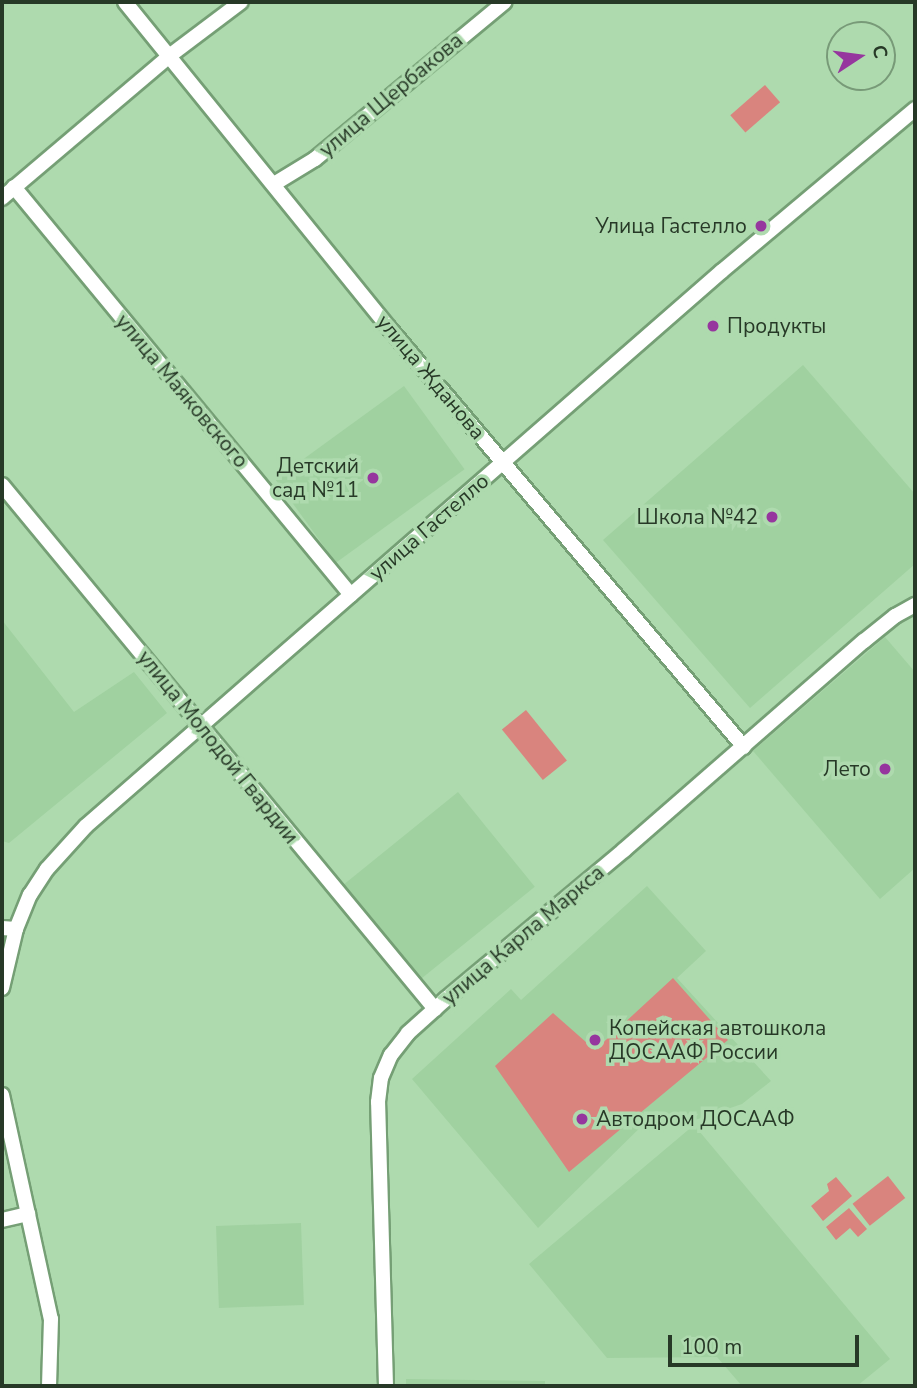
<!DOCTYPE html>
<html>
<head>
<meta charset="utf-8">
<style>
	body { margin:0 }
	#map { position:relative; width:917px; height:1388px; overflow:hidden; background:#aedaae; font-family:"Nunito Sans",sans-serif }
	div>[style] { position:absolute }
	.built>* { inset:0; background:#a0d1a0; transform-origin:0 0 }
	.green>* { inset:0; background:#d9847e; transform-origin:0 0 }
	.roads { filter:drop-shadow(2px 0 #759f75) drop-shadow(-2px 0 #759f75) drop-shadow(0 2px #759f75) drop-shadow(0 -2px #759f75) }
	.minor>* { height:14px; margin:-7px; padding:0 7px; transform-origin:7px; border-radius:7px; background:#fff }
	.dots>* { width:19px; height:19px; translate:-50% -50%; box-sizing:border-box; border:4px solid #aedaae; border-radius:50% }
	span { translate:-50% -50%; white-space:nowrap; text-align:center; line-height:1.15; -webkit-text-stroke:7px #aedaae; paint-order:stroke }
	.street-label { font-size:21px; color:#273927 }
	.poi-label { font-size:21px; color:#273927 }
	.right { translate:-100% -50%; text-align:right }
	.left { translate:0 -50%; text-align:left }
	.frame { position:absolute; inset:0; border:4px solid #273927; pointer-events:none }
	.north { position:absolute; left:826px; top:21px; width:70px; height:70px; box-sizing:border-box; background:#aedaae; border:2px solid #789a78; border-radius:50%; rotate:77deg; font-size:19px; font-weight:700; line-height:28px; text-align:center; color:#273927 }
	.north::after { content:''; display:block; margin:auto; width:24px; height:32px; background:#96369e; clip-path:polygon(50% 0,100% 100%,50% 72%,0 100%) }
	.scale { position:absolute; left:668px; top:1335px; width:191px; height:32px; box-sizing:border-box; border:4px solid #273927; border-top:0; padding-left:9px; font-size:21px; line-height:24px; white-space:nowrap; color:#273927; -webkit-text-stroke:5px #aedaae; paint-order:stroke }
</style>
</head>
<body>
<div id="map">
	<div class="built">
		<div style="clip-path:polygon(803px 365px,915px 494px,915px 564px,750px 708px,603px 540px)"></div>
		<div style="left:404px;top:386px;width:103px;height:159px;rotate:54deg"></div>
		<div style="clip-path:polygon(2px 620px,74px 712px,134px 672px,167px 713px,9px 843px,2px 841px)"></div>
		<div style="clip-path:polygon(885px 637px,915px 672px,915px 868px,880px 899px,753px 751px)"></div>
		<div style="left:458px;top:792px;width:122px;height:147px;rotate:51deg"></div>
		<div style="clip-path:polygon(647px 886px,706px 951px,677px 978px,771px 1081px,742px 1104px,692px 1121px,656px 1112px,538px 1228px,412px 1079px,511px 989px,521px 1000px)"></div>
		<div style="clip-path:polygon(694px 1125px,890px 1359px,857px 1386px,742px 1386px,717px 1357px,607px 1358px,529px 1264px)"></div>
		<div style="left:301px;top:1223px;width:82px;height:85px;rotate:88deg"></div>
		<div style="clip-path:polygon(406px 1379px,545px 1381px,545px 1386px,406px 1386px)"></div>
	</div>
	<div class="green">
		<div style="left:765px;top:85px;width:23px;height:46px;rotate:49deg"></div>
		<div style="left:526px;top:710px;width:65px;height:31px;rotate:51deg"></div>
		<div style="clip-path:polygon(673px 978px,728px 1040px,569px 1172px,495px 1066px,553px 1013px,595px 1050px)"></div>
		<div style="left:888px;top:1176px;width:28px;height:45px;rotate:52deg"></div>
		<div style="clip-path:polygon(836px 1177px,852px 1196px,823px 1221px,811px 1206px,829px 1191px,827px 1184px)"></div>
		<div style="clip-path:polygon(849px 1208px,867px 1229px,858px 1237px,850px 1228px,836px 1240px,826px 1227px)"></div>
	</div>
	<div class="roads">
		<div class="minor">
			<div style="left:125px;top:2px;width:419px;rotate:51deg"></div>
			<div style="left:389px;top:328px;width:549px;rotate:49.73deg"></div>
			<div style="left:274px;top:184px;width:48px;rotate:-31.4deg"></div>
			<div style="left:315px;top:159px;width:246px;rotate:-39.6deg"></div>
			<div style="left:14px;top:187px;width:529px;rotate:50.44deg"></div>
			<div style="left:2px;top:198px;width:218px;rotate:-40.3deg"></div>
			<div style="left:168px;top:57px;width:91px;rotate:-37deg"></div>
			<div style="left:2px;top:485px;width:680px;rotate:50.43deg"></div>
			<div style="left:2px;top:928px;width:14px;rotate:4deg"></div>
			<div style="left:2px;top:988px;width:61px;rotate:-76.7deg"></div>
			<div style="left:16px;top:929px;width:37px;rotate:-68deg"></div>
			<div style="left:30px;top:895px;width:31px;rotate:-57deg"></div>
			<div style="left:47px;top:869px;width:58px;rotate:-47.8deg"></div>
			<div style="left:86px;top:826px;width:844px;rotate:-41.11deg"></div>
			<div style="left:722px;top:271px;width:252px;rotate:-40deg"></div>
			<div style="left:2px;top:1095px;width:229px;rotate:77.7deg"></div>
			<div style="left:51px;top:1319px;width:67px;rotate:91.7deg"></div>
			<div style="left:2px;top:1220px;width:27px;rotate:-13deg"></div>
			<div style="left:386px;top:1386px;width:284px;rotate:-91.6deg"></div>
			<div style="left:378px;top:1102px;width:24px;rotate:-83deg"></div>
			<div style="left:381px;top:1078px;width:25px;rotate:-67deg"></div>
			<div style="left:391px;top:1055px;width:28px;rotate:-52deg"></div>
			<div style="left:408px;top:1033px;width:51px;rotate:-41.8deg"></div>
			<div style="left:446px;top:999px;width:232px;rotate:-39.9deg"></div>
			<div style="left:624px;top:850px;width:318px;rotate:-41.1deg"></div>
			<div style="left:864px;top:641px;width:40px;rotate:-39deg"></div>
			<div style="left:895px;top:616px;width:23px;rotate:-29deg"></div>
		</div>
	</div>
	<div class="dots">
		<div style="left:761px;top:226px;background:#96369e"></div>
		<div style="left:713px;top:326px;background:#96369e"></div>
		<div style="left:373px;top:478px;background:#96369e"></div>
		<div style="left:772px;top:517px;background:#96369e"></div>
		<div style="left:885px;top:769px;background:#96369e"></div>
		<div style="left:595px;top:1040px;background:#96369e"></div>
		<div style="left:582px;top:1119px;background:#96369e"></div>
	</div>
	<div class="street-label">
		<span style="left:391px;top:95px;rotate:-40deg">улица Щербакова</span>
		<span style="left:431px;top:377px;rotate:50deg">улица Жданова</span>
		<span style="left:182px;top:391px;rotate:50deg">улица Маяковского</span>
		<span style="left:429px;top:527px;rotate:-41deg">улица Гастелло</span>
		<span style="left:218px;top:747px;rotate:51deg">улица Молодой Гвардии</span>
		<span style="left:523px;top:935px;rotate:-40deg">улица Карла Маркса</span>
	</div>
	<div class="poi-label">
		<span class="right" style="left:747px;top:226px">Улица Гастелло</span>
		<span class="left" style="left:727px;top:326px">Продукты</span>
		<span class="right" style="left:359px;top:478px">Детский<br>сад №11</span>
		<span class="right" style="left:758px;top:517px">Школа №42</span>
		<span class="right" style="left:871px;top:769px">Лето</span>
		<span class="left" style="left:609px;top:1040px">Копейская автошкола<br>ДОСААФ России</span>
		<span class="left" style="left:596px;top:1119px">Автодром ДОСААФ</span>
	</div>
	<div class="frame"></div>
	<div class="north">С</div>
	<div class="scale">100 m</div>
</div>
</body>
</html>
